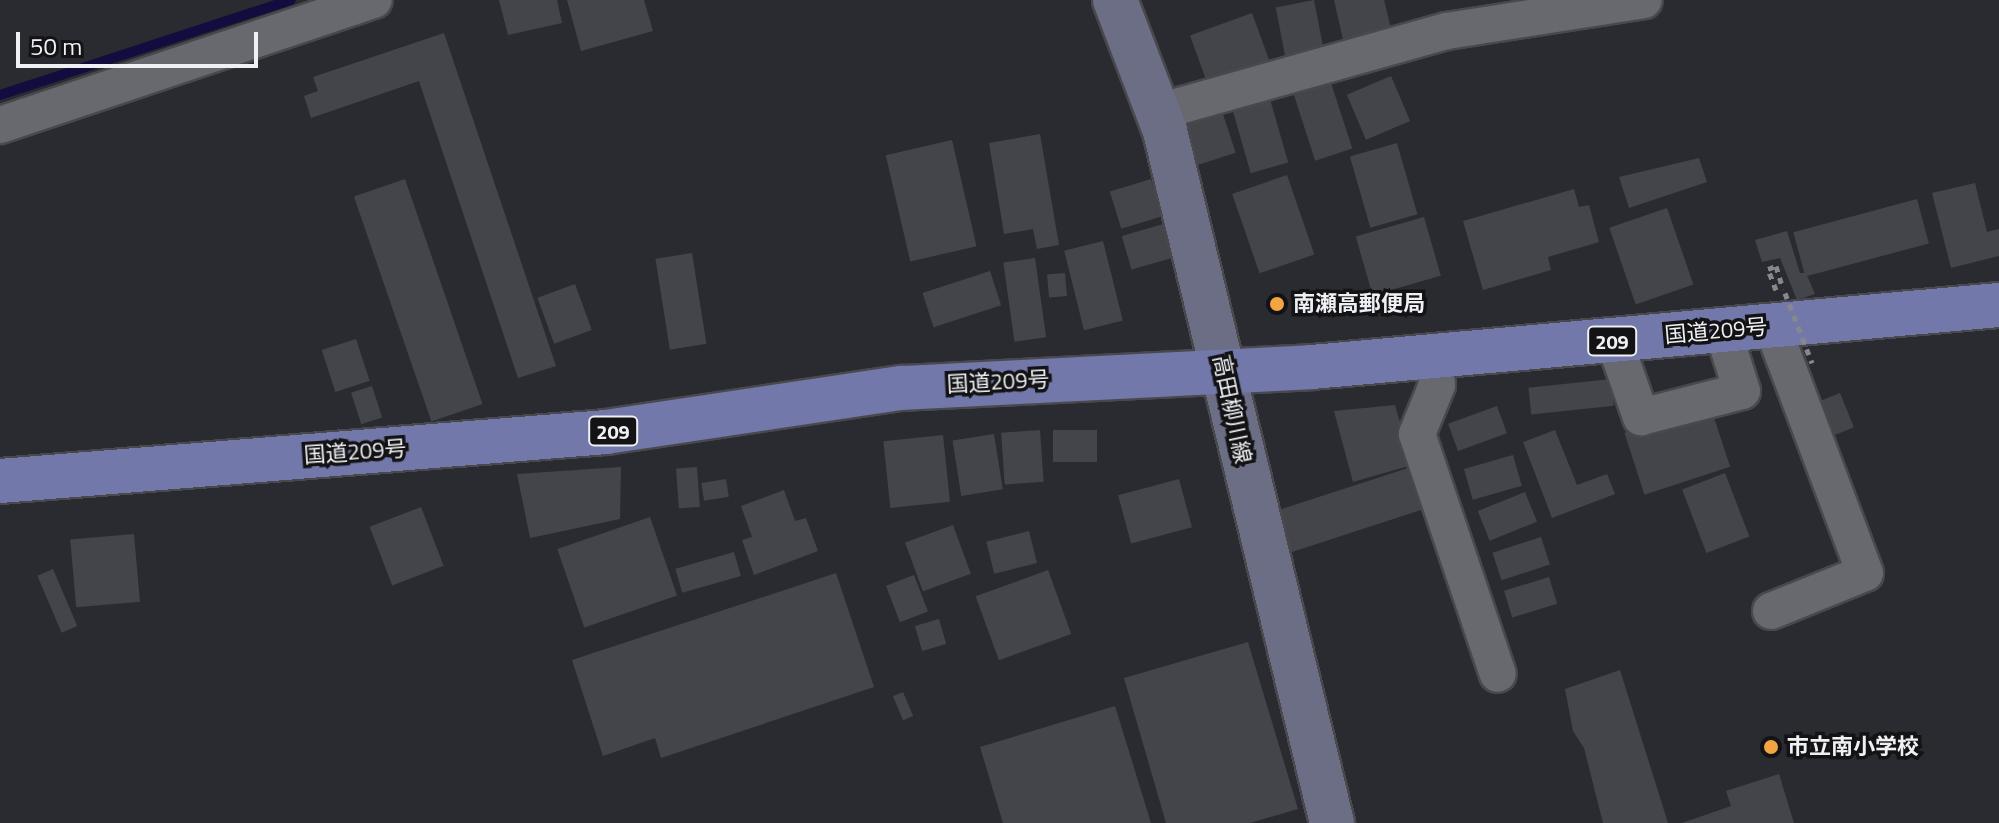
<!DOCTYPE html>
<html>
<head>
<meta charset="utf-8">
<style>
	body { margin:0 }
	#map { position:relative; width:1999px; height:823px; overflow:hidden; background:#2a2b30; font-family:"Titillium Web","Noto Sans JP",sans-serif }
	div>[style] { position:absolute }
	.stream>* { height:10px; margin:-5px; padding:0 5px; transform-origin:5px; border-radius:5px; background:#120d3e }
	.building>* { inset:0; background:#44454a; transform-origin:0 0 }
	.path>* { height:5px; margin-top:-2.5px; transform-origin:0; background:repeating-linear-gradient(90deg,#87888c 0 6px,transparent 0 12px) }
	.roads { filter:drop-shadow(2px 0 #48484d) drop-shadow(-2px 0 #48484d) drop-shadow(0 2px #48484d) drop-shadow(0 -2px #48484d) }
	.minor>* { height:36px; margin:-18px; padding:0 18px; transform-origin:18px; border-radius:18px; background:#68696f }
	.secondary>* { height:44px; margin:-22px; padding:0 22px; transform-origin:22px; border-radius:22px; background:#6c6e85 }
	.trunk>* { height:44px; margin:-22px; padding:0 22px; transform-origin:22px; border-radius:22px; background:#7378aa }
	.path-bridge>* { height:5px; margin-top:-2.5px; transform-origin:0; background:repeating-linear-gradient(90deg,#87888c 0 6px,transparent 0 12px) }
	.dots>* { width:22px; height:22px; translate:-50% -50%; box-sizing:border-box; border:4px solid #131316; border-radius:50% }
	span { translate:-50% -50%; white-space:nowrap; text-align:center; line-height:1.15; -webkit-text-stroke:7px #131316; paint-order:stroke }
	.shield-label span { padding:2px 6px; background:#131316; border:2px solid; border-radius:6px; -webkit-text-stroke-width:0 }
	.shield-label { font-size:20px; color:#eff0f3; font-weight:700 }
	.poi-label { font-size:22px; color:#eff0f3; font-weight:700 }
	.left { translate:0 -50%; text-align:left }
	.street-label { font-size:22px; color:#eff0f3 }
	.scale { position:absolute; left:16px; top:32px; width:242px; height:36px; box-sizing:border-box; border:4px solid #eff0f3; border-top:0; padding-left:10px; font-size:24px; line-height:28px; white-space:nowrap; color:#eff0f3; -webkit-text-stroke:6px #131316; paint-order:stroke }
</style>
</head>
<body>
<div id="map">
	<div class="stream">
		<div style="left:0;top:95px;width:306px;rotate:-18.1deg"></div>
	</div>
	<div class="building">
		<div style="clip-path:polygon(499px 0,557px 0,562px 23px,508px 35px)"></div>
		<div style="clip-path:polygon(567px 0,644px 0,653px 31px,581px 51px)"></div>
		<div style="left:1314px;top:0;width:70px;height:39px;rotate:79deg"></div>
		<div style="clip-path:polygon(1334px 0,1384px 0,1392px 33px,1344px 44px)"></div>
		<div style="left:1252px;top:13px;width:66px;height:66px;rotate:70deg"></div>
		<div style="clip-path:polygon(444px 33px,556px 366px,518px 378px,419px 81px,311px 118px,304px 96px,318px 91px,313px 77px)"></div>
		<div style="left:1391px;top:76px;width:49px;height:48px;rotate:67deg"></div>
		<div style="left:1331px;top:83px;width:69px;height:39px;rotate:72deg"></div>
		<div style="left:1270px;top:99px;width:66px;height:39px;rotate:74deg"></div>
		<div style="left:1222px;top:111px;width:44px;height:47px;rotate:72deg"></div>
		<div style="clip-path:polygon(1040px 134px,1059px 245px,1037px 249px,1033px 229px,1004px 234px,989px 143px)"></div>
		<div style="left:952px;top:140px;width:109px;height:68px;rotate:77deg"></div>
		<div style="left:1397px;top:143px;width:74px;height:49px;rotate:74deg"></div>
		<div style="clip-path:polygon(1699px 158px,1707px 182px,1629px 208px,1619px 177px)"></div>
		<div style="left:1287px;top:175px;width:84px;height:58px;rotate:71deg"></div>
		<div style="left:405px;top:179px;width:238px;height:54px;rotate:71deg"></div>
		<div style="left:1151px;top:179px;width:39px;height:43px;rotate:73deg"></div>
		<div style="clip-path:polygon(1975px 183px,1987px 232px,1999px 229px,1999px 256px,1951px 268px,1932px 193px)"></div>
		<div style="clip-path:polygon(1574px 189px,1579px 207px,1589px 205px,1599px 242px,1548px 257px,1551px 270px,1483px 290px,1463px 221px)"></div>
		<div style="left:1917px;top:199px;width:46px;height:128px;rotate:75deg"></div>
		<div style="left:1667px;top:208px;width:81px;height:61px;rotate:71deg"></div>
		<div style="left:1424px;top:217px;width:61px;height:71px;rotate:74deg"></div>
		<div style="left:1167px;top:223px;width:35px;height:47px;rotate:74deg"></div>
		<div style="clip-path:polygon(1787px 231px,1800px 273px,1806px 273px,1815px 294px,1797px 300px,1780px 258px,1762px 262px,1755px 240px)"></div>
		<div style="left:1103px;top:241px;width:82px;height:40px;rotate:76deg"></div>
		<div style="left:692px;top:253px;width:92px;height:37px;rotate:81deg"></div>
		<div style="left:1035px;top:258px;width:80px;height:32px;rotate:82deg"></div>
		<div style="left:990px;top:271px;width:36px;height:71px;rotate:72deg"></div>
		<div style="left:1065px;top:273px;width:23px;height:18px;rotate:85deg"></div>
		<div style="left:575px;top:284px;width:49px;height:40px;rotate:70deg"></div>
		<div style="left:356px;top:339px;width:44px;height:36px;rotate:72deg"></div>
		<div style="left:1611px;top:379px;width:27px;height:83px;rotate:84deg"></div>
		<div style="left:372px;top:386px;width:33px;height:22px;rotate:72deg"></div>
		<div style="left:1840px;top:393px;width:37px;height:27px;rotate:68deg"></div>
		<div style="clip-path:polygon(1395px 405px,1412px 465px,1353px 482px,1334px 411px)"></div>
		<div style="left:1710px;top:405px;width:65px;height:90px;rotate:72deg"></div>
		<div style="left:1497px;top:406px;width:29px;height:52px;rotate:70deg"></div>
		<div style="left:1040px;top:430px;width:52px;height:39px;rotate:86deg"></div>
		<div style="left:1053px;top:430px;width:44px;height:32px"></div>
		<div style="clip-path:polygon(1555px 430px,1577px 485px,1607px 474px,1615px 494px,1552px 518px,1523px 442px)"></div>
		<div style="left:994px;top:434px;width:56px;height:42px;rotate:81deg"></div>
		<div style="left:943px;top:435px;width:67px;height:60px;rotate:84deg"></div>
		<div style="left:1513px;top:455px;width:32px;height:51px;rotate:74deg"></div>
		<div style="clip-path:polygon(621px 467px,620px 519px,530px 538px,517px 474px)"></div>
		<div style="left:697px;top:467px;width:40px;height:21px;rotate:86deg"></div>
		<div style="left:1408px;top:468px;width:44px;height:141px;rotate:72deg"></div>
		<div style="left:1725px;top:473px;width:68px;height:46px;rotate:69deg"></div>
		<div style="left:726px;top:479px;width:18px;height:25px;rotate:81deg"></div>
		<div style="left:1179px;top:479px;width:50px;height:63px;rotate:75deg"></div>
		<div style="clip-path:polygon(784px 490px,795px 521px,806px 518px,818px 551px,754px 575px,742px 540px,752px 537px,741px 506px)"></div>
		<div style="left:1525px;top:492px;width:32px;height:51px;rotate:68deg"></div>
		<div style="left:421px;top:507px;width:63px;height:55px;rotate:69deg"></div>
		<div style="left:650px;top:517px;width:83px;height:98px;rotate:71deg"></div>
		<div style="left:953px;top:525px;width:52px;height:51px;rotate:70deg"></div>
		<div style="left:1029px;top:531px;width:33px;height:44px;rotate:76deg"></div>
		<div style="left:134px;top:534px;width:68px;height:64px;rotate:85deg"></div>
		<div style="left:1541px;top:537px;width:29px;height:51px;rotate:72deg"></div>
		<div style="left:734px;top:552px;width:25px;height:61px;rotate:74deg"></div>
		<div style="left:53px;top:569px;width:62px;height:17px;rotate:67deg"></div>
		<div style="left:1048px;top:570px;width:68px;height:77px;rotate:70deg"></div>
		<div style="clip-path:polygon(836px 573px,874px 687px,661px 758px,655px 738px,603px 756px,572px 660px)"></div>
		<div style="left:914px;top:575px;width:39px;height:30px;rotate:69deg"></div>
		<div style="left:1549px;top:577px;width:28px;height:47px;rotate:73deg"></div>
		<div style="left:939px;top:619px;width:26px;height:25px;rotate:74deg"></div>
		<div style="clip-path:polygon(1248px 642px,1298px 809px,1250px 823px,1166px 823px,1124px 678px)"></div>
		<div style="clip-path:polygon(1620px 670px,1668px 823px,1603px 823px,1584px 748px,1573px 731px,1565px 689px)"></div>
		<div style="left:903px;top:692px;width:26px;height:11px;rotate:67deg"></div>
		<div style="clip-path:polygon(1115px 706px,1151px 823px,1003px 823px,980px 747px)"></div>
		<div style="clip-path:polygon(1779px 774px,1794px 823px,1682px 823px,1731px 806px,1726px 791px)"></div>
	</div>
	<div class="path">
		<div style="left:1776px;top:290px;width:22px;rotate:-111deg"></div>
		<div style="left:1768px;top:269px;width:9px;rotate:-21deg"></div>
		<div style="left:1776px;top:266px;width:24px;rotate:73deg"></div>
	</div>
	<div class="roads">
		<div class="minor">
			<div style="left:1158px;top:112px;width:300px;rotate:-15.7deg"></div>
			<div style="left:1447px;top:31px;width:199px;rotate:-8.9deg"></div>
			<div style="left:0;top:125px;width:394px;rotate:-18.5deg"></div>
			<div style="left:1614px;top:340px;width:82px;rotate:70.7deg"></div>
			<div style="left:1641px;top:417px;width:104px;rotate:-14.4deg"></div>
			<div style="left:1742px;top:391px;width:63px;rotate:-107.6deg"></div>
			<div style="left:1434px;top:356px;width:29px;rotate:84deg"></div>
			<div style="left:1437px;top:385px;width:53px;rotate:112.2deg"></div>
			<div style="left:1417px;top:434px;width:253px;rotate:71.4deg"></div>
			<div style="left:1771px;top:611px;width:101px;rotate:-22deg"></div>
			<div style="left:1865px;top:573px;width:264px;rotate:-110.6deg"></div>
		</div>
		<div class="secondary">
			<div style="left:1115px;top:0;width:140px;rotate:69.1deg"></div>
			<div style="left:1165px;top:131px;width:712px;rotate:76.43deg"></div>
		</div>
		<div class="trunk">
			<div style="left:0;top:481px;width:608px;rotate:-4.62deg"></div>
			<div style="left:606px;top:432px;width:299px;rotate:-8.5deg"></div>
			<div style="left:902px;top:388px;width:411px;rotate:-2.9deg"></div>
			<div style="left:1312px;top:367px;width:690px;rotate:-5.16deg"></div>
		</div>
	</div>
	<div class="path-bridge">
		<div style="left:1785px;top:293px;width:75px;rotate:68.9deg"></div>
	</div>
	<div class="dots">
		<div style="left:1277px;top:304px;background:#f2a541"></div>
		<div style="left:1771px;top:747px;background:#f2a541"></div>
	</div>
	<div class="shield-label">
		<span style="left:1612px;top:341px">209</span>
		<span style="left:613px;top:431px">209</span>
	</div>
	<div class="poi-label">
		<span class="left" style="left:1293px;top:304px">南瀬高郵便局</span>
		<span class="left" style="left:1787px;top:747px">市立南小学校</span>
	</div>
	<div class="street-label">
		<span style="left:1716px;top:331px;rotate:-5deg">国道209号</span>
		<span style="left:998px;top:382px;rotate:-3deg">国道209号</span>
		<span style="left:1232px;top:409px;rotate:78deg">高田柳川線</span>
		<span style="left:355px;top:452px;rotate:-4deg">国道209号</span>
	</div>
	<div class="scale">50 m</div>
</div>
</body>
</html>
